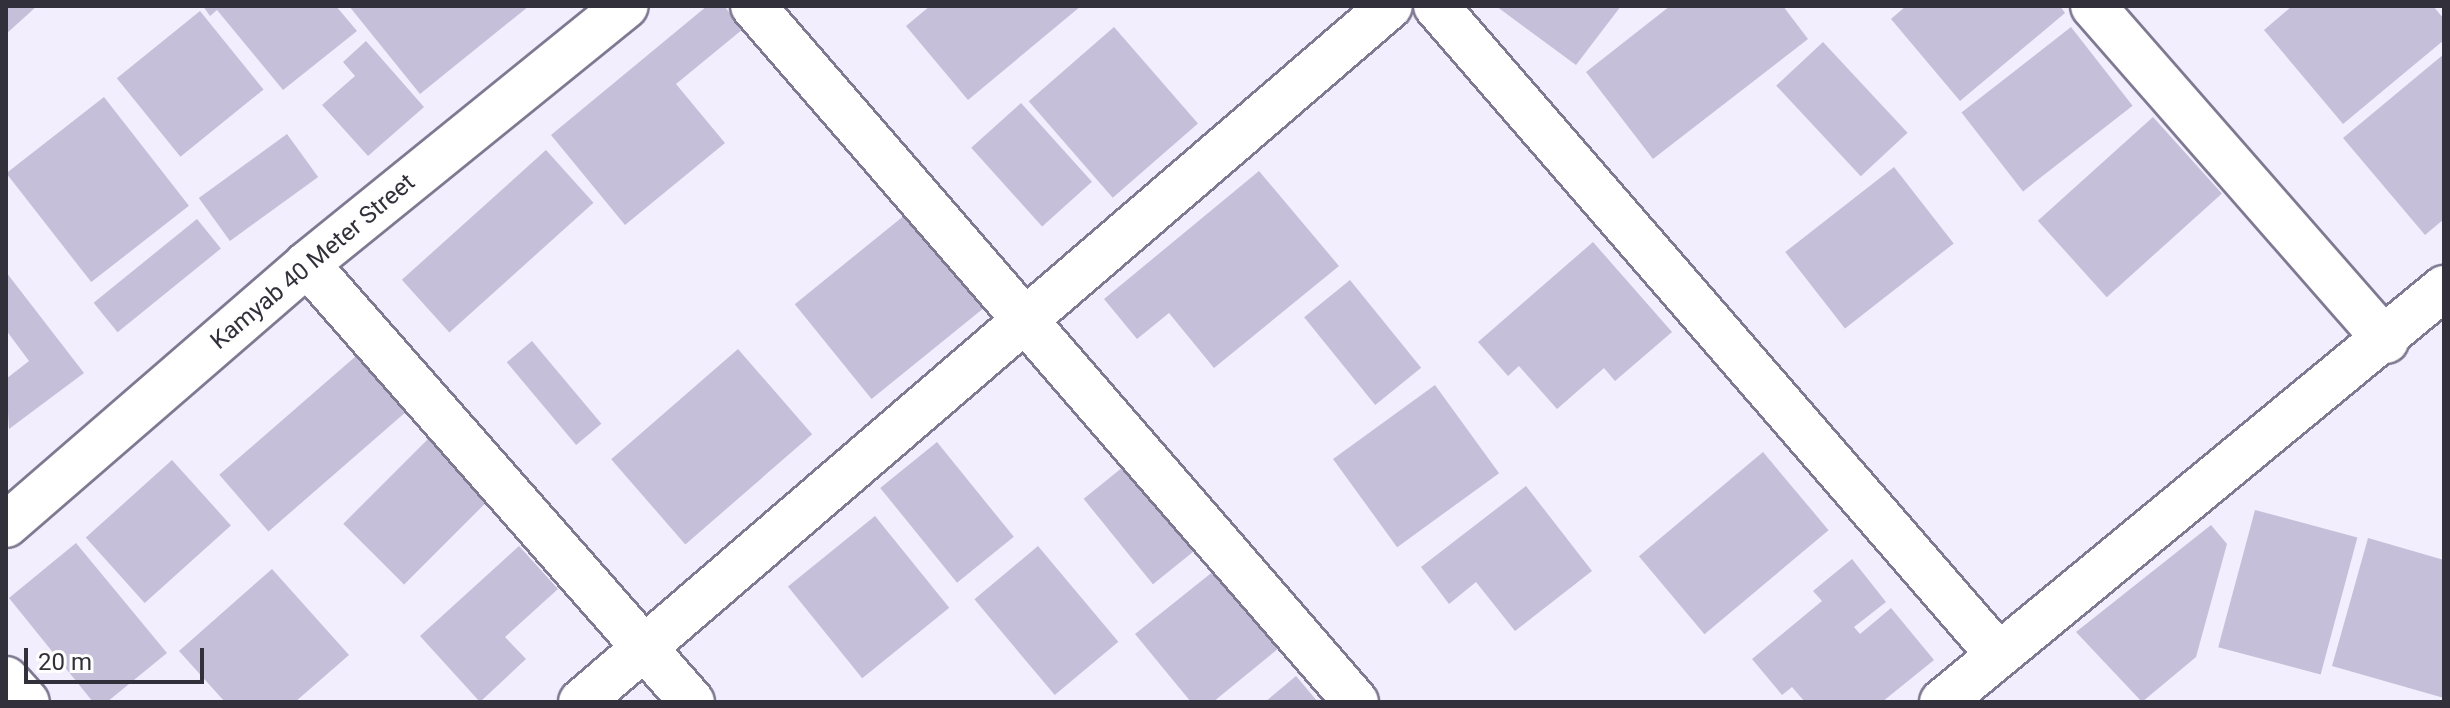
<!DOCTYPE html>
<html>
<head>
<meta charset="utf-8">
<style>
	body { margin:0 }
	#map { position:relative; width:2450px; height:708px; overflow:hidden; background:#f2eefe; font-family:Roboto,sans-serif }
	div>[style] { position:absolute }
	.building>* { inset:0; background:#c5bfd9; transform-origin:0 0 }
	.roads { filter:drop-shadow(2px 0 #7f7991) drop-shadow(-2px 0 #7f7991) drop-shadow(0 2px #7f7991) drop-shadow(0 -2px #7f7991) }
	.minor>* { height:44px; margin:-22px; padding:0 22px; transform-origin:22px; border-radius:22px; background:#fff }
	span { translate:-50% -50%; white-space:nowrap; text-align:center; line-height:1.15; -webkit-text-stroke:6px #fefefe; paint-order:stroke }
	.street-label { font-size:24px; color:#32303a }
	.frame { position:absolute; inset:0; border:8px solid #32303a; pointer-events:none }
	.scale { position:absolute; left:24px; top:648px; width:180px; height:36px; box-sizing:border-box; border:4px solid #32303a; border-top:0; padding-left:10px; font-size:24px; line-height:28px; white-space:nowrap; color:#32303a; -webkit-text-stroke:6px #fefefe; paint-order:stroke }
</style>
</head>
<body>
<div id="map">
	<div class="building">
		<div style="clip-path:polygon(6px 6px,37px 6px,6px 34px)"></div>
		<div style="clip-path:polygon(203px 6px,336px 6px,357px 31px,283px 90px,217px 10px,210px 16px)"></div>
		<div style="clip-path:polygon(349px 6px,529px 6px,420px 94px)"></div>
		<div style="clip-path:polygon(707px 6px,724px 6px,743px 29px,676px 84px,725px 143px,625px 225px,551px 135px)"></div>
		<div style="clip-path:polygon(930px 6px,1081px 6px,968px 100px,906px 26px)"></div>
		<div style="clip-path:polygon(1496px 6px,1621px 6px,1576px 65px)"></div>
		<div style="clip-path:polygon(1670px 6px,1783px 6px,1808px 39px,1653px 159px,1586px 72px)"></div>
		<div style="clip-path:polygon(1906px 6px,2060px 6px,2065px 13px,1960px 101px,1891px 19px)"></div>
		<div style="clip-path:polygon(2292px 6px,2433px 6px,2444px 19px,2444px 40px,2343px 124px,2264px 30px)"></div>
		<div style="left:200px;top:11px;width:101px;height:107px;rotate:51deg"></div>
		<div style="left:1114px;top:27px;width:128px;height:113px;rotate:49deg"></div>
		<div style="left:2071px;top:27px;width:100px;height:139px;rotate:52deg"></div>
		<div style="clip-path:polygon(366px 41px,424px 107px,368px 156px,322px 105px,355px 76px,343px 62px)"></div>
		<div style="left:1823px;top:42px;width:124px;height:64px;rotate:47deg"></div>
		<div style="clip-path:polygon(2444px 54px,2444px 219px,2425px 235px,2343px 138px)"></div>
		<div style="left:104px;top:97px;width:138px;height:124px;rotate:52deg"></div>
		<div style="left:1021px;top:103px;width:106px;height:67px;rotate:48deg"></div>
		<div style="left:2153px;top:117px;width:103px;height:155px;rotate:48deg"></div>
		<div style="left:287px;top:134px;width:53px;height:109px;rotate:54deg"></div>
		<div style="left:546px;top:150px;width:71px;height:194px;rotate:48deg"></div>
		<div style="left:1894px;top:167px;width:97px;height:138px;rotate:52deg"></div>
		<div style="clip-path:polygon(1259px 171px,1339px 266px,1214px 368px,1169px 313px,1137px 339px,1104px 299px)"></div>
		<div style="left:916px;top:206px;width:122px;height:156px;rotate:51deg"></div>
		<div style="left:197px;top:219px;width:38px;height:133px;rotate:51deg"></div>
		<div style="clip-path:polygon(1593px 242px,1672px 332px,1615px 381px,1604px 368px,1557px 409px,1519px 366px,1508px 376px,1478px 342px)"></div>
		<div style="clip-path:polygon(6px 272px,84px 373px,9px 429px,6px 379px,29px 361px,6px 330px)"></div>
		<div style="left:1350px;top:280px;width:113px;height:59px;rotate:51deg"></div>
		<div style="left:532px;top:341px;width:108px;height:33px;rotate:50deg"></div>
		<div style="left:371px;top:343px;width:75px;height:201px;rotate:49deg"></div>
		<div style="left:738px;top:349px;width:113px;height:168px;rotate:49deg"></div>
		<div style="left:1435px;top:385px;width:109px;height:126px;rotate:54deg"></div>
		<div style="left:431px;top:436px;width:86px;height:124px;rotate:45deg"></div>
		<div style="left:937px;top:442px;width:122px;height:73px;rotate:51deg"></div>
		<div style="left:1763px;top:452px;width:102px;height:162px;rotate:50deg"></div>
		<div style="left:172px;top:460px;width:88px;height:116px;rotate:48deg"></div>
		<div style="left:1128px;top:463px;width:110px;height:57px;rotate:51deg"></div>
		<div style="clip-path:polygon(1526px 486px,1592px 571px,1515px 631px,1476px 582px,1449px 604px,1421px 567px)"></div>
		<div style="left:2255px;top:510px;width:106px;height:142px;rotate:15deg"></div>
		<div style="left:875px;top:516px;width:118px;height:112px;rotate:51deg"></div>
		<div style="clip-path:polygon(2211px 525px,2227px 544px,2196px 657px,2142px 702px,2076px 632px)"></div>
		<div style="clip-path:polygon(2368px 538px,2444px 560px,2444px 698px,2332px 666px)"></div>
		<div style="clip-path:polygon(76px 543px,167px 653px,107px 702px,93px 702px,9px 598px)"></div>
		<div style="clip-path:polygon(519px 546px,558px 589px,505px 637px,526px 659px,480px 702px,420px 636px)"></div>
		<div style="left:1038px;top:546px;width:125px;height:83px;rotate:50deg"></div>
		<div style="clip-path:polygon(1852px 559px,1886px 602px,1854px 627px,1860px 634px,1891px 608px,1934px 660px,1882px 702px,1805px 702px,1792px 687px,1782px 695px,1752px 659px,1822px 601px,1813px 591px)"></div>
		<div style="clip-path:polygon(272px 569px,349px 655px,295px 702px,225px 702px,179px 651px)"></div>
		<div style="clip-path:polygon(1215px 570px,1279px 648px,1213px 702px,1191px 702px,1135px 634px)"></div>
		<div style="clip-path:polygon(1296px 676px,1318px 702px,1265px 702px)"></div>
	</div>
	<div class="roads">
		<div class="minor">
			<div style="left:753px;top:6px;width:921px;rotate:49.1deg"></div>
			<div style="left:1436px;top:6px;width:858px;rotate:49.07deg"></div>
			<div style="left:2093px;top:6px;width:445px;rotate:48.8deg"></div>
			<div style="left:307px;top:264px;width:583px;rotate:48.68deg"></div>
			<div style="left:6px;top:525px;width:398px;rotate:-40.9deg"></div>
			<div style="left:307px;top:264px;width:410px;rotate:-39deg"></div>
			<div style="left:6px;top:679px;width:31px;rotate:48deg"></div>
			<div style="left:581px;top:702px;width:1067px;rotate:-40.71deg"></div>
			<div style="left:1942px;top:702px;width:651px;rotate:-39.51deg"></div>
		</div>
	</div>
	<div class="street-label">
		<span style="left:313px;top:262px;rotate:-40deg">Kamyab 40 Meter Street</span>
	</div>
	<div class="frame"></div>
	<div class="scale">20 m</div>
</div>
</body>
</html>
